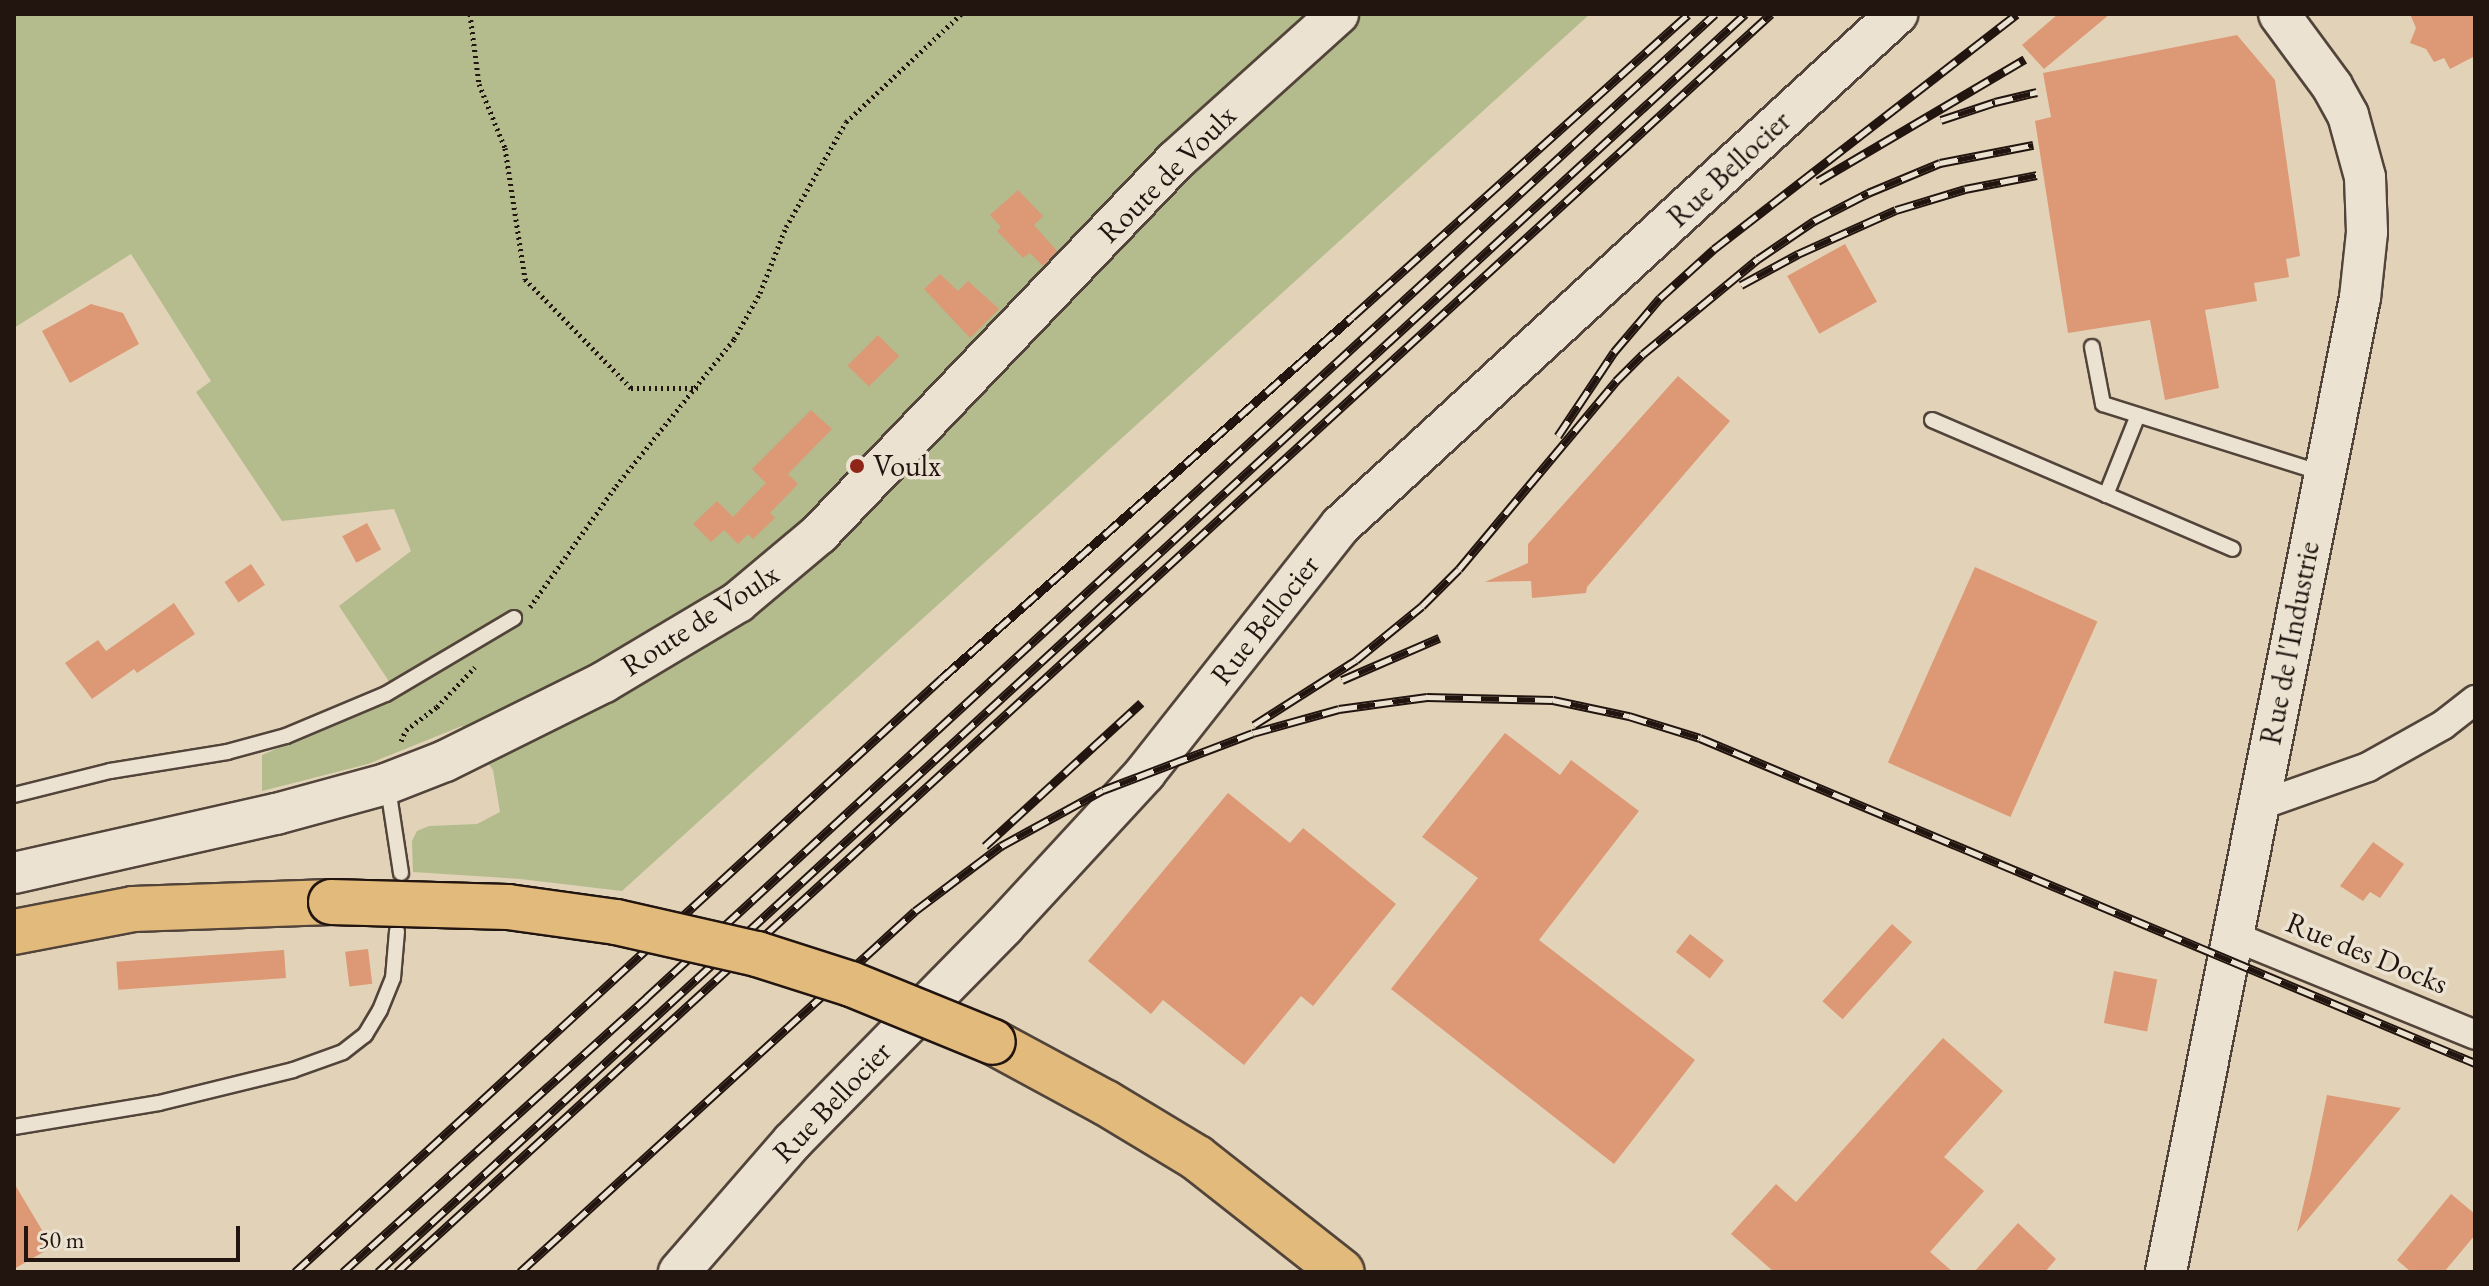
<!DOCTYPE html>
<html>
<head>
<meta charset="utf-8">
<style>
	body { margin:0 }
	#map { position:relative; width:2489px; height:1286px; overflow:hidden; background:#e2d3b8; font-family:"EB Garamond",serif }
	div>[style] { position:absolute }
	.green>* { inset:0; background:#b4bc8e }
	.building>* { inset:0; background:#dd9875; transform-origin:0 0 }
	.path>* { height:5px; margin-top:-2.5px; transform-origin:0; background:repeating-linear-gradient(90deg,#221510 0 2px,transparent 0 6px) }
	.roads { filter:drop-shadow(2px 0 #52443a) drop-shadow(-2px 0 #52443a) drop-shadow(0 2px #52443a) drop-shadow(0 -2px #52443a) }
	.lane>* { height:14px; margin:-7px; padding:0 7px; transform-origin:7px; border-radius:7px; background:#ece2d1 }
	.street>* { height:28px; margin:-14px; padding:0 14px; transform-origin:14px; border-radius:14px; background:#ece2d1 }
	.secondary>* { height:40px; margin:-20px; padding:0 20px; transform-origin:20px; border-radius:20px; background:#ece2d1 }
	.primary>* { height:44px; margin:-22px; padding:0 22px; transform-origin:22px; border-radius:22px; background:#e1ba7c }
	.rail>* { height:9px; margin-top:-4.5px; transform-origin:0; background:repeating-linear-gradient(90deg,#ece2d1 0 18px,#221510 0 36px); box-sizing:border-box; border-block:2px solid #221510 }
	.bridges { filter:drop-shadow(2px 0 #221510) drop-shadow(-2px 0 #221510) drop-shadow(0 2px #221510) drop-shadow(0 -2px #221510) }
	.primary-bridge>* { height:44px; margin:-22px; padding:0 22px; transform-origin:22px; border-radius:22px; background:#e1ba7c }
	.dots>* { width:22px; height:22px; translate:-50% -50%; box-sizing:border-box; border:4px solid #ece2d1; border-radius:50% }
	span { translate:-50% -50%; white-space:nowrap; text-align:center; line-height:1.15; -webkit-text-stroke:7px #ece2d1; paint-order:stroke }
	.street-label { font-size:30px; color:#221510 }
	.poi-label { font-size:30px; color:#221510 }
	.left { translate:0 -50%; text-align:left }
	.frame { position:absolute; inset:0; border:16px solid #221510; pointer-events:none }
	.scale { position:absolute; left:24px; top:1226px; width:216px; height:36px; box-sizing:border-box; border:4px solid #221510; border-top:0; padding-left:10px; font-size:24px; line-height:28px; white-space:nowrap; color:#221510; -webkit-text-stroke:6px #ece2d1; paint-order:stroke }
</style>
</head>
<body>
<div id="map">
	<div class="green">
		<div style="clip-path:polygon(14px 14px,1590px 14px,622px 891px,520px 879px,413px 872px,412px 841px,417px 831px,429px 826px,477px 824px,500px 812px,493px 770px,462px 726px,368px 764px,262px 791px,262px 755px,398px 695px,339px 606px,411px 551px,394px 509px,282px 521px,196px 392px,211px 381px,131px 254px,14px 328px)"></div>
	</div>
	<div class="building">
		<div style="clip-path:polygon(2058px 14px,2110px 14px,2044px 69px,2022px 45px)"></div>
		<div style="clip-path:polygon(2410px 14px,2475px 14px,2475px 56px,2450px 69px,2444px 58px,2434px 62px,2426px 49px,2410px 43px,2416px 28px)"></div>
		<div style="clip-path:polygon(2237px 35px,2275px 80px,2300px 256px,2286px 259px,2289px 277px,2254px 283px,2257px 301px,2205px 310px,2219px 388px,2165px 400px,2150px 320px,2068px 333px,2035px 121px,2051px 117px,2043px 73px)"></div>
		<div style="clip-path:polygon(1018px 190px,1043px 216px,1034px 225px,1057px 251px,1043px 266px,1030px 253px,1023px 258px,997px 231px,1001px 227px,990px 215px)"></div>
		<div style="left:1845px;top:244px;width:66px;height:66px;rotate:61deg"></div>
		<div style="clip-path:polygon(940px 274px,958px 291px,968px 281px,999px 309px,970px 338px,924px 289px)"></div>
		<div style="clip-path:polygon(91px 304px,123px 313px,139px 344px,70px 383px,42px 331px)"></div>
		<div style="left:878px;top:335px;width:30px;height:43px;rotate:45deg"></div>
		<div style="clip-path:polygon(1678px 376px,1730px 421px,1587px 587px,1586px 593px,1532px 598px,1531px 581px,1485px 582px,1528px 563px,1528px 544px)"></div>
		<div style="clip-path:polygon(811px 410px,832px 429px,788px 474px,798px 484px,770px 513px,775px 518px,753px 539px,748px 534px,738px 544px,724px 530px,711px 542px,693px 524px,717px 501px,733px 517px,766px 483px,752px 469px)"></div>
		<div style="left:367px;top:523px;width:30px;height:28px;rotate:62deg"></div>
		<div style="left:251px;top:564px;width:25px;height:32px;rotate:56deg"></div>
		<div style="left:1975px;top:567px;width:134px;height:214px;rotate:24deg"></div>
		<div style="clip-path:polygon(174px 603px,195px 634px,137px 673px,134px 669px,92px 699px,65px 663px,98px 640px,106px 651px)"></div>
		<div style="clip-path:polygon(1505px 733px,1560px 775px,1571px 760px,1639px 811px,1539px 940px,1695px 1060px,1614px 1164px,1391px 989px,1478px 878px,1422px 837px)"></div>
		<div style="clip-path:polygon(1228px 793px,1290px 843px,1303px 828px,1396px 904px,1313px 1006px,1301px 996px,1244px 1065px,1163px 1000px,1151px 1014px,1088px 961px)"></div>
		<div style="clip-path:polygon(2373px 842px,2404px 864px,2380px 898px,2370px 892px,2363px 901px,2340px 886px)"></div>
		<div style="left:1892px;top:924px;width:27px;height:104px;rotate:42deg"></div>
		<div style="left:1690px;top:934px;width:43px;height:23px;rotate:38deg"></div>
		<div style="left:368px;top:949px;width:35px;height:23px;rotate:83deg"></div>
		<div style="left:284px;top:950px;width:28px;height:168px;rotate:86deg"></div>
		<div style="left:2114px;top:971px;width:44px;height:53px;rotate:11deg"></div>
		<div style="clip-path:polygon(1943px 1038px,2003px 1091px,1944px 1157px,1984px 1191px,1930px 1252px,1953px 1272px,1774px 1272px,1731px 1234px,1776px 1184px,1796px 1202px)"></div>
		<div style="clip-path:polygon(2327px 1095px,2401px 1108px,2297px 1232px,2311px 1173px)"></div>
		<div style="clip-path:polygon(14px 1183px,52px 1247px,14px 1269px)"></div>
		<div style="clip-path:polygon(2451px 1194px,2475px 1214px,2475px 1235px,2444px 1272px,2411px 1272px,2397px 1260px)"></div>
		<div style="clip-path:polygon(2018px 1223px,2056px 1259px,2045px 1272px,1974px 1272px)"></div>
	</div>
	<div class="path">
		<div style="left:470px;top:14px;width:71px;rotate:82.7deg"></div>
		<div style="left:479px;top:84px;width:69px;rotate:67.9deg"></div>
		<div style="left:505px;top:148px;width:133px;rotate:81.3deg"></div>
		<div style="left:525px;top:279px;width:152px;rotate:45.8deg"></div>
		<div style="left:631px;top:388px;width:67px"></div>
		<div style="left:530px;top:607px;width:148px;rotate:-54.6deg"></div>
		<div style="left:616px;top:486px;width:189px;rotate:-51.2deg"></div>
		<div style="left:734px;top:339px;width:53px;rotate:-60.5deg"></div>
		<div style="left:760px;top:293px;width:71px;rotate:-68.5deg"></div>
		<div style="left:786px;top:227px;width:121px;rotate:-60.3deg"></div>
		<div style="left:846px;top:122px;width:158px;rotate:-43.2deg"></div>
		<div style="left:401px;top:741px;width:12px;rotate:-66deg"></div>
		<div style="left:406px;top:730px;width:39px;rotate:-37deg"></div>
		<div style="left:437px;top:707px;width:55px;rotate:-46.5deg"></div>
	</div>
	<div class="roads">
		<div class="lane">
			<div style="left:2092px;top:347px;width:58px;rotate:79.1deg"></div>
			<div style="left:2103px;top:404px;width:230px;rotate:17.5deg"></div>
			<div style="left:1932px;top:420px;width:327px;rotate:23.2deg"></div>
			<div style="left:2106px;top:495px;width:86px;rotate:-68.2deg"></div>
			<div style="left:388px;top:788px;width:86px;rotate:81.3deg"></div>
			<div style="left:14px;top:795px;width:99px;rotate:-14deg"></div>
			<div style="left:110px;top:771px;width:119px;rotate:-9.2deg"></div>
			<div style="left:227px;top:752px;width:61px;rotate:-15.2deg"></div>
			<div style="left:286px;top:736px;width:108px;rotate:-22.8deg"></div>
			<div style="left:386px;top:694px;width:149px;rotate:-30.7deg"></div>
			<div style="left:14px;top:1127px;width:147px;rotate:-9.4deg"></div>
			<div style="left:159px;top:1103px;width:138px;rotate:-13.8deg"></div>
			<div style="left:293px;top:1070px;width:53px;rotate:-19.8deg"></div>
			<div style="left:343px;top:1052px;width:28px;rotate:-38deg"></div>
			<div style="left:365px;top:1035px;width:29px;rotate:-59deg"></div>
			<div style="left:380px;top:1010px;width:35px;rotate:-68deg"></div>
			<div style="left:393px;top:978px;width:47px;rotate:-85.1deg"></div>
		</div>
		<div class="street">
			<div style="left:2258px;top:806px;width:117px;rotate:-19.5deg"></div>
			<div style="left:2368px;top:767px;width:86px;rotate:-29.2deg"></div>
			<div style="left:2443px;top:725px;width:41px;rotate:-38deg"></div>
			<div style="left:2233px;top:936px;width:261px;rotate:22.2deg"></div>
		</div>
		<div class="secondary">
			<div style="left:14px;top:873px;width:269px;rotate:-12.7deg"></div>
			<div style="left:276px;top:814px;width:114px;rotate:-15.3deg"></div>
			<div style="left:386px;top:784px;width:63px;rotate:-21.3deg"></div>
			<div style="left:445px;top:761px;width:178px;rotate:-26.4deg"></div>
			<div style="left:604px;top:682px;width:156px;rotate:-30.8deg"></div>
			<div style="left:738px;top:602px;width:106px;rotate:-40deg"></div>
			<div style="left:819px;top:534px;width:517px;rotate:-46.33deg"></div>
			<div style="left:1176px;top:160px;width:218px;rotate:-42deg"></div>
			<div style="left:679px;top:1272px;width:172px;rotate:-49deg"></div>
			<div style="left:792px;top:1142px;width:303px;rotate:-45.5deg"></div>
			<div style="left:1004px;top:926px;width:208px;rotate:-47.3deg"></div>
			<div style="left:1145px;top:773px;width:315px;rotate:-51.7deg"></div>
			<div style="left:1340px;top:526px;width:757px;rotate:-42.59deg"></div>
			<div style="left:2166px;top:1272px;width:993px;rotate:-78.74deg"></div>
			<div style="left:2360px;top:298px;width:66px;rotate:-83.9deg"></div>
			<div style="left:2367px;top:232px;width:55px;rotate:-92.1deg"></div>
			<div style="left:2365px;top:177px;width:64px;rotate:-105.3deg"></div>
			<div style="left:2348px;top:115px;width:33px;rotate:-119deg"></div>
			<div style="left:2332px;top:86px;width:89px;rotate:-126.4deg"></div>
		</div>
		<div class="primary">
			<div style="left:14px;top:932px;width:121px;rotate:-10.9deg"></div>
			<div style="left:133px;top:909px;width:198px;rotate:-2deg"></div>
			<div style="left:993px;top:1042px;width:128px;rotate:28.4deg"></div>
			<div style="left:1106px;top:1103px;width:106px;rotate:31.1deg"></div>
			<div style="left:1197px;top:1158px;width:184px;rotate:38.2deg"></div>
		</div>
	</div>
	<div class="rail">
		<div style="left:1941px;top:120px;width:57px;rotate:-18.4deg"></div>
		<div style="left:1995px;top:102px;width:43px;rotate:-13.4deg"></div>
		<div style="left:1818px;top:181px;width:240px;rotate:-30.5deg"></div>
		<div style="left:1741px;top:285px;width:65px;rotate:-28.5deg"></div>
		<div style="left:1798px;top:254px;width:107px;rotate:-24.2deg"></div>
		<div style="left:1896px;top:210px;width:72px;rotate:-16.9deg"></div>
		<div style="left:1965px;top:189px;width:73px;rotate:-11deg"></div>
		<div style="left:1558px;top:436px;width:101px;rotate:-56.3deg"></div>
		<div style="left:1614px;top:352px;width:71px;rotate:-49.6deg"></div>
		<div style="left:1660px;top:298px;width:73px;rotate:-42.2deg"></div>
		<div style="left:1714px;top:249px;width:383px;rotate:-37.8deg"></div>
		<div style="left:1342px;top:680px;width:106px;rotate:-23.4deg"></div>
		<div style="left:1254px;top:725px;width:121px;rotate:-32.5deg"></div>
		<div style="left:1356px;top:660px;width:85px;rotate:-39.3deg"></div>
		<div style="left:1422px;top:606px;width:52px;rotate:-45deg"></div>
		<div style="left:1459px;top:569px;width:245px;rotate:-50.1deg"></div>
		<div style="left:1616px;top:381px;width:38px;rotate:-45deg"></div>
		<div style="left:1643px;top:354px;width:149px;rotate:-39.6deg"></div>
		<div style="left:1758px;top:259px;width:68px;rotate:-34.2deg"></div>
		<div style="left:1814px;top:221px;width:61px;rotate:-27.4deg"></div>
		<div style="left:1868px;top:193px;width:78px;rotate:-22.6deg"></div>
		<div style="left:1940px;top:163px;width:95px;rotate:-11deg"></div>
		<div style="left:985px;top:846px;width:212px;rotate:-42.5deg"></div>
		<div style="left:295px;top:1272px;width:878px;rotate:-42.55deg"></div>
		<div style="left:942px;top:678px;width:546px;rotate:-41.36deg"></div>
		<div style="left:1352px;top:317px;width:452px;rotate:-42deg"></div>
		<div style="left:343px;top:1272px;width:409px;rotate:-42.1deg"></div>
		<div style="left:646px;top:998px;width:1453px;rotate:-42.63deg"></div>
		<div style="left:378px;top:1272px;width:1858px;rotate:-42.62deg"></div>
		<div style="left:397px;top:1272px;width:1863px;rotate:-42.48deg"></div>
		<div style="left:520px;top:1272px;width:535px;rotate:-42.42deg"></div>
		<div style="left:915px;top:911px;width:108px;rotate:-37.1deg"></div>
		<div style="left:1001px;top:846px;width:116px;rotate:-28.8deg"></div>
		<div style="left:1103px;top:790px;width:160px;rotate:-20.8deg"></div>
		<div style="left:1253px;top:733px;width:89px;rotate:-15.6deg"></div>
		<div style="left:1339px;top:709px;width:89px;rotate:-7.8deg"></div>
		<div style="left:1427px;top:697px;width:126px;rotate:1.4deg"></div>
		<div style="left:1553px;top:700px;width:78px;rotate:11.9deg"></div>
		<div style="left:1629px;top:716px;width:74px;rotate:17.2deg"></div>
		<div style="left:1700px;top:738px;width:840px;rotate:22.75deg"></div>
	</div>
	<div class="bridges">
		<div class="primary-bridge">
			<div style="left:331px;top:902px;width:177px;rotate:1.6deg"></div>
			<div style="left:508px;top:907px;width:109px;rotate:7.9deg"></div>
			<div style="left:616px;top:922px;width:145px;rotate:12.8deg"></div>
			<div style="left:757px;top:954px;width:99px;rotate:17.7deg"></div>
			<div style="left:851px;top:984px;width:153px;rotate:22.2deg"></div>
		</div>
	</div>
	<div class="dots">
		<div style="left:857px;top:466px;background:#8f2418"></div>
	</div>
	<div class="street-label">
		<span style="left:1729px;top:169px;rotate:-43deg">Rue Bellocier</span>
		<span style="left:1167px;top:174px;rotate:-45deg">Route de Voulx</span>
		<span style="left:700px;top:620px;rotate:-33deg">Route de Voulx</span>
		<span style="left:1265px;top:620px;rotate:-52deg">Rue Bellocier</span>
		<span style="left:2290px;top:643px;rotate:-79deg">Rue de l'Industrie</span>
		<span style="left:2367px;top:953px;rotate:22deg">Rue des Docks</span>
		<span style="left:832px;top:1102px;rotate:-46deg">Rue Bellocier</span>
	</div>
	<div class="poi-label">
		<span class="left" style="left:873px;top:466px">Voulx</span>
	</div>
	<div class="frame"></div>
	<div class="scale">50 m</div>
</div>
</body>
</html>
